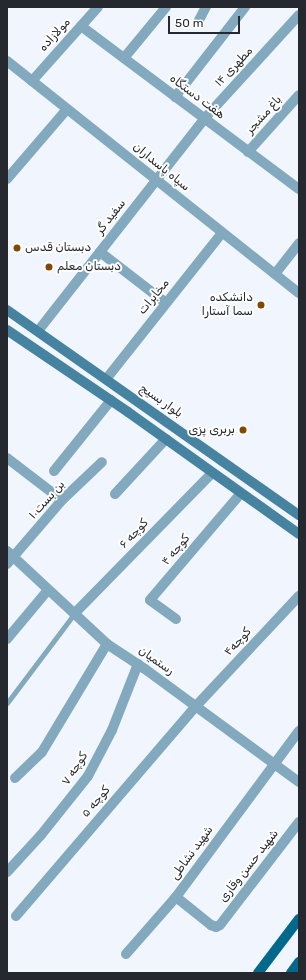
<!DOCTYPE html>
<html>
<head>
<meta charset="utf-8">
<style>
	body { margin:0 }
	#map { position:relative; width:306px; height:980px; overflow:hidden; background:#f0f5fe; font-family:Rubik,"Noto Naskh Arabic",sans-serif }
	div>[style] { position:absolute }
	.service>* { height:5px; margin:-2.5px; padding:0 2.5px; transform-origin:2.5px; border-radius:2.5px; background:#82a9bd }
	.minor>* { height:10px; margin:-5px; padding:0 5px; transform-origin:5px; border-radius:5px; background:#82a9bd }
	.tertiary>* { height:10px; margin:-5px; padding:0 5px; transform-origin:5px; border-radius:5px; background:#82a9bd }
	.secondary>* { height:10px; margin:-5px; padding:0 5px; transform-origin:5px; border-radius:5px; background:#4683a1 }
	.primary>* { height:10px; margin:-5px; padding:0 5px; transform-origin:5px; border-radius:5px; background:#02688c }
	.dots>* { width:11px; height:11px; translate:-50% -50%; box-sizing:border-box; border:2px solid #fff; border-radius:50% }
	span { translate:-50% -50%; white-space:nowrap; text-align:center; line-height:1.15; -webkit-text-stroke:4px #fff; paint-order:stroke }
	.street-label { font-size:12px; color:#25282e }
	.poi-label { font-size:12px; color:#25282e }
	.left { translate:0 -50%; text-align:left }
	.right { translate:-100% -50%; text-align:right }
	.frame { position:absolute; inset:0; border:8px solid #25282e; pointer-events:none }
	.scale { position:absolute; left:168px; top:16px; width:72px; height:18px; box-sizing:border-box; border:2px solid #25282e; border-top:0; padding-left:5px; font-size:12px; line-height:14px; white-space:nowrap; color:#25282e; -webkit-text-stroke:3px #fff; paint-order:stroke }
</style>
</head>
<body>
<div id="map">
	<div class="service">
		<div style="left:7px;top:703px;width:111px;rotate:-53deg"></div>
	</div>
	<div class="minor">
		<div style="left:199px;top:20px;width:15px;rotate:-62deg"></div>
		<div style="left:81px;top:26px;width:272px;rotate:36.8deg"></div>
		<div style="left:124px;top:58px;width:66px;rotate:-50.5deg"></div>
		<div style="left:7px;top:61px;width:373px;rotate:38.5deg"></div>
		<div style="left:32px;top:81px;width:99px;rotate:-48.3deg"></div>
		<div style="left:175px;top:97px;width:114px;rotate:-52.1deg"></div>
		<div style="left:248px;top:152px;width:76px;rotate:-48.2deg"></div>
		<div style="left:7px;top:179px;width:92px;rotate:-49.4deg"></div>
		<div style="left:100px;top:252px;width:83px;rotate:37.7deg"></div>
		<div style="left:275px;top:274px;width:39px;rotate:-52deg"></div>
		<div style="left:38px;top:331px;width:269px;rotate:-51.9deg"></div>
		<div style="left:204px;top:119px;width:141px;rotate:-47.6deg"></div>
		<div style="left:107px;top:378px;width:185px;rotate:-51.6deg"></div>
		<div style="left:7px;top:458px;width:69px;rotate:37.4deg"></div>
		<div style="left:54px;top:471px;width:91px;rotate:-51.2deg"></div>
		<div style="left:115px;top:494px;width:75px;rotate:-47.2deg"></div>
		<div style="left:7px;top:564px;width:84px;rotate:-49.3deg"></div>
		<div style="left:62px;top:500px;width:55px;rotate:-43.5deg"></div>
		<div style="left:74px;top:614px;width:197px;rotate:-45.6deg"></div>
		<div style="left:176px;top:619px;width:32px;rotate:-144deg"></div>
		<div style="left:150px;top:600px;width:140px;rotate:-49.6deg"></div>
		<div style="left:7px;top:639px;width:64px;rotate:-50.1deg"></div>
		<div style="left:15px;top:778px;width:37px;rotate:-44deg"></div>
		<div style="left:42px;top:752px;width:126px;rotate:-59deg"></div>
		<div style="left:7px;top:872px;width:50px;rotate:-47.4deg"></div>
		<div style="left:41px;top:835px;width:75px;rotate:-51.5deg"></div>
		<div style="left:88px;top:776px;width:52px;rotate:-62.4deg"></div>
		<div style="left:112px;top:730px;width:71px;rotate:-68.5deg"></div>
		<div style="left:176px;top:897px;width:45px;rotate:38.7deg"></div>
		<div style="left:211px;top:925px;width:5px;rotate:22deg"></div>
		<div style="left:216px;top:927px;width:4px;rotate:-27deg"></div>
		<div style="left:220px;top:925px;width:130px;rotate:-52.5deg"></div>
		<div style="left:16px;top:916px;width:277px;rotate:-49.4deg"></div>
		<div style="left:196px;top:706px;width:151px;rotate:-46.9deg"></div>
		<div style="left:126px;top:954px;width:76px;rotate:-48.7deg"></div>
		<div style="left:176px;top:897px;width:207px;rotate:-53.5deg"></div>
	</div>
	<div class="tertiary">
		<div style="left:7px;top:551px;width:137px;rotate:42.9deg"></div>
		<div style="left:107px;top:644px;width:45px;rotate:33.3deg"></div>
		<div style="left:145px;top:669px;width:191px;rotate:36.3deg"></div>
	</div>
	<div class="secondary">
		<div style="left:7px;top:310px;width:357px;rotate:35.1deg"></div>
		<div style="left:7px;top:330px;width:146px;rotate:34.1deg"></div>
		<div style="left:128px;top:412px;width:210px;rotate:35.5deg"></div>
	</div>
	<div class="primary">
		<div style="left:258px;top:973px;width:68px;rotate:-52.8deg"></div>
		<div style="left:291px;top:973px;width:14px;rotate:-54deg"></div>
	</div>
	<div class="dots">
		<div style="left:17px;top:248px;background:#834800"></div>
		<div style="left:49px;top:267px;background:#834800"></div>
		<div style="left:261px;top:305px;background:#834800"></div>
		<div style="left:243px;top:430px;background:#834800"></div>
	</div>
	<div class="street-label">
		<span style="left:55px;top:35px;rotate:-48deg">مولازاده</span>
		<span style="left:234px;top:67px;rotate:-47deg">مطهری ۱۴</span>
		<span style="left:197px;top:97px;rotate:37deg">هفت دستگاه</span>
		<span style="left:264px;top:115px;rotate:-48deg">باغ مشجر</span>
		<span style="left:161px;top:167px;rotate:39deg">سپاه پاسداران</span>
		<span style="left:111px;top:217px;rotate:-52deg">سفید گر</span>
		<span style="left:154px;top:297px;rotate:-51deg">مخابرات</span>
		<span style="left:161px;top:401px;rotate:35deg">بلوار بسیج</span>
		<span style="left:47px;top:500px;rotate:-48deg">بن بست۱۰</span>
		<span style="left:134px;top:534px;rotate:-46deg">کوچه ۶</span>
		<span style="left:176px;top:550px;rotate:-50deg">کوچه ۴</span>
		<span style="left:238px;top:642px;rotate:-47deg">کوچه۴</span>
		<span style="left:156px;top:661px;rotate:35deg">رستمیان</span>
		<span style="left:75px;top:769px;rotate:-57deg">کوچه ۷</span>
		<span style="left:96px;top:802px;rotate:-49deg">کوچه ۵</span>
		<span style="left:192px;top:853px;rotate:-54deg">شهید نشاطی</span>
		<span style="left:249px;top:866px;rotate:-52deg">شهید حسن وقاری</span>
	</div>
	<div class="poi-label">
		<span class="left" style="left:25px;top:248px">دبستان قدس</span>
		<span class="left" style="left:57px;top:267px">دبستان معلم</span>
		<span class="right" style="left:253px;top:305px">دانشکده<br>سما آستارا</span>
		<span class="right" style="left:235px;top:430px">بربری پزی</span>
	</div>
	<div class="frame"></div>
	<div class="scale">50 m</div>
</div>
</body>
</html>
